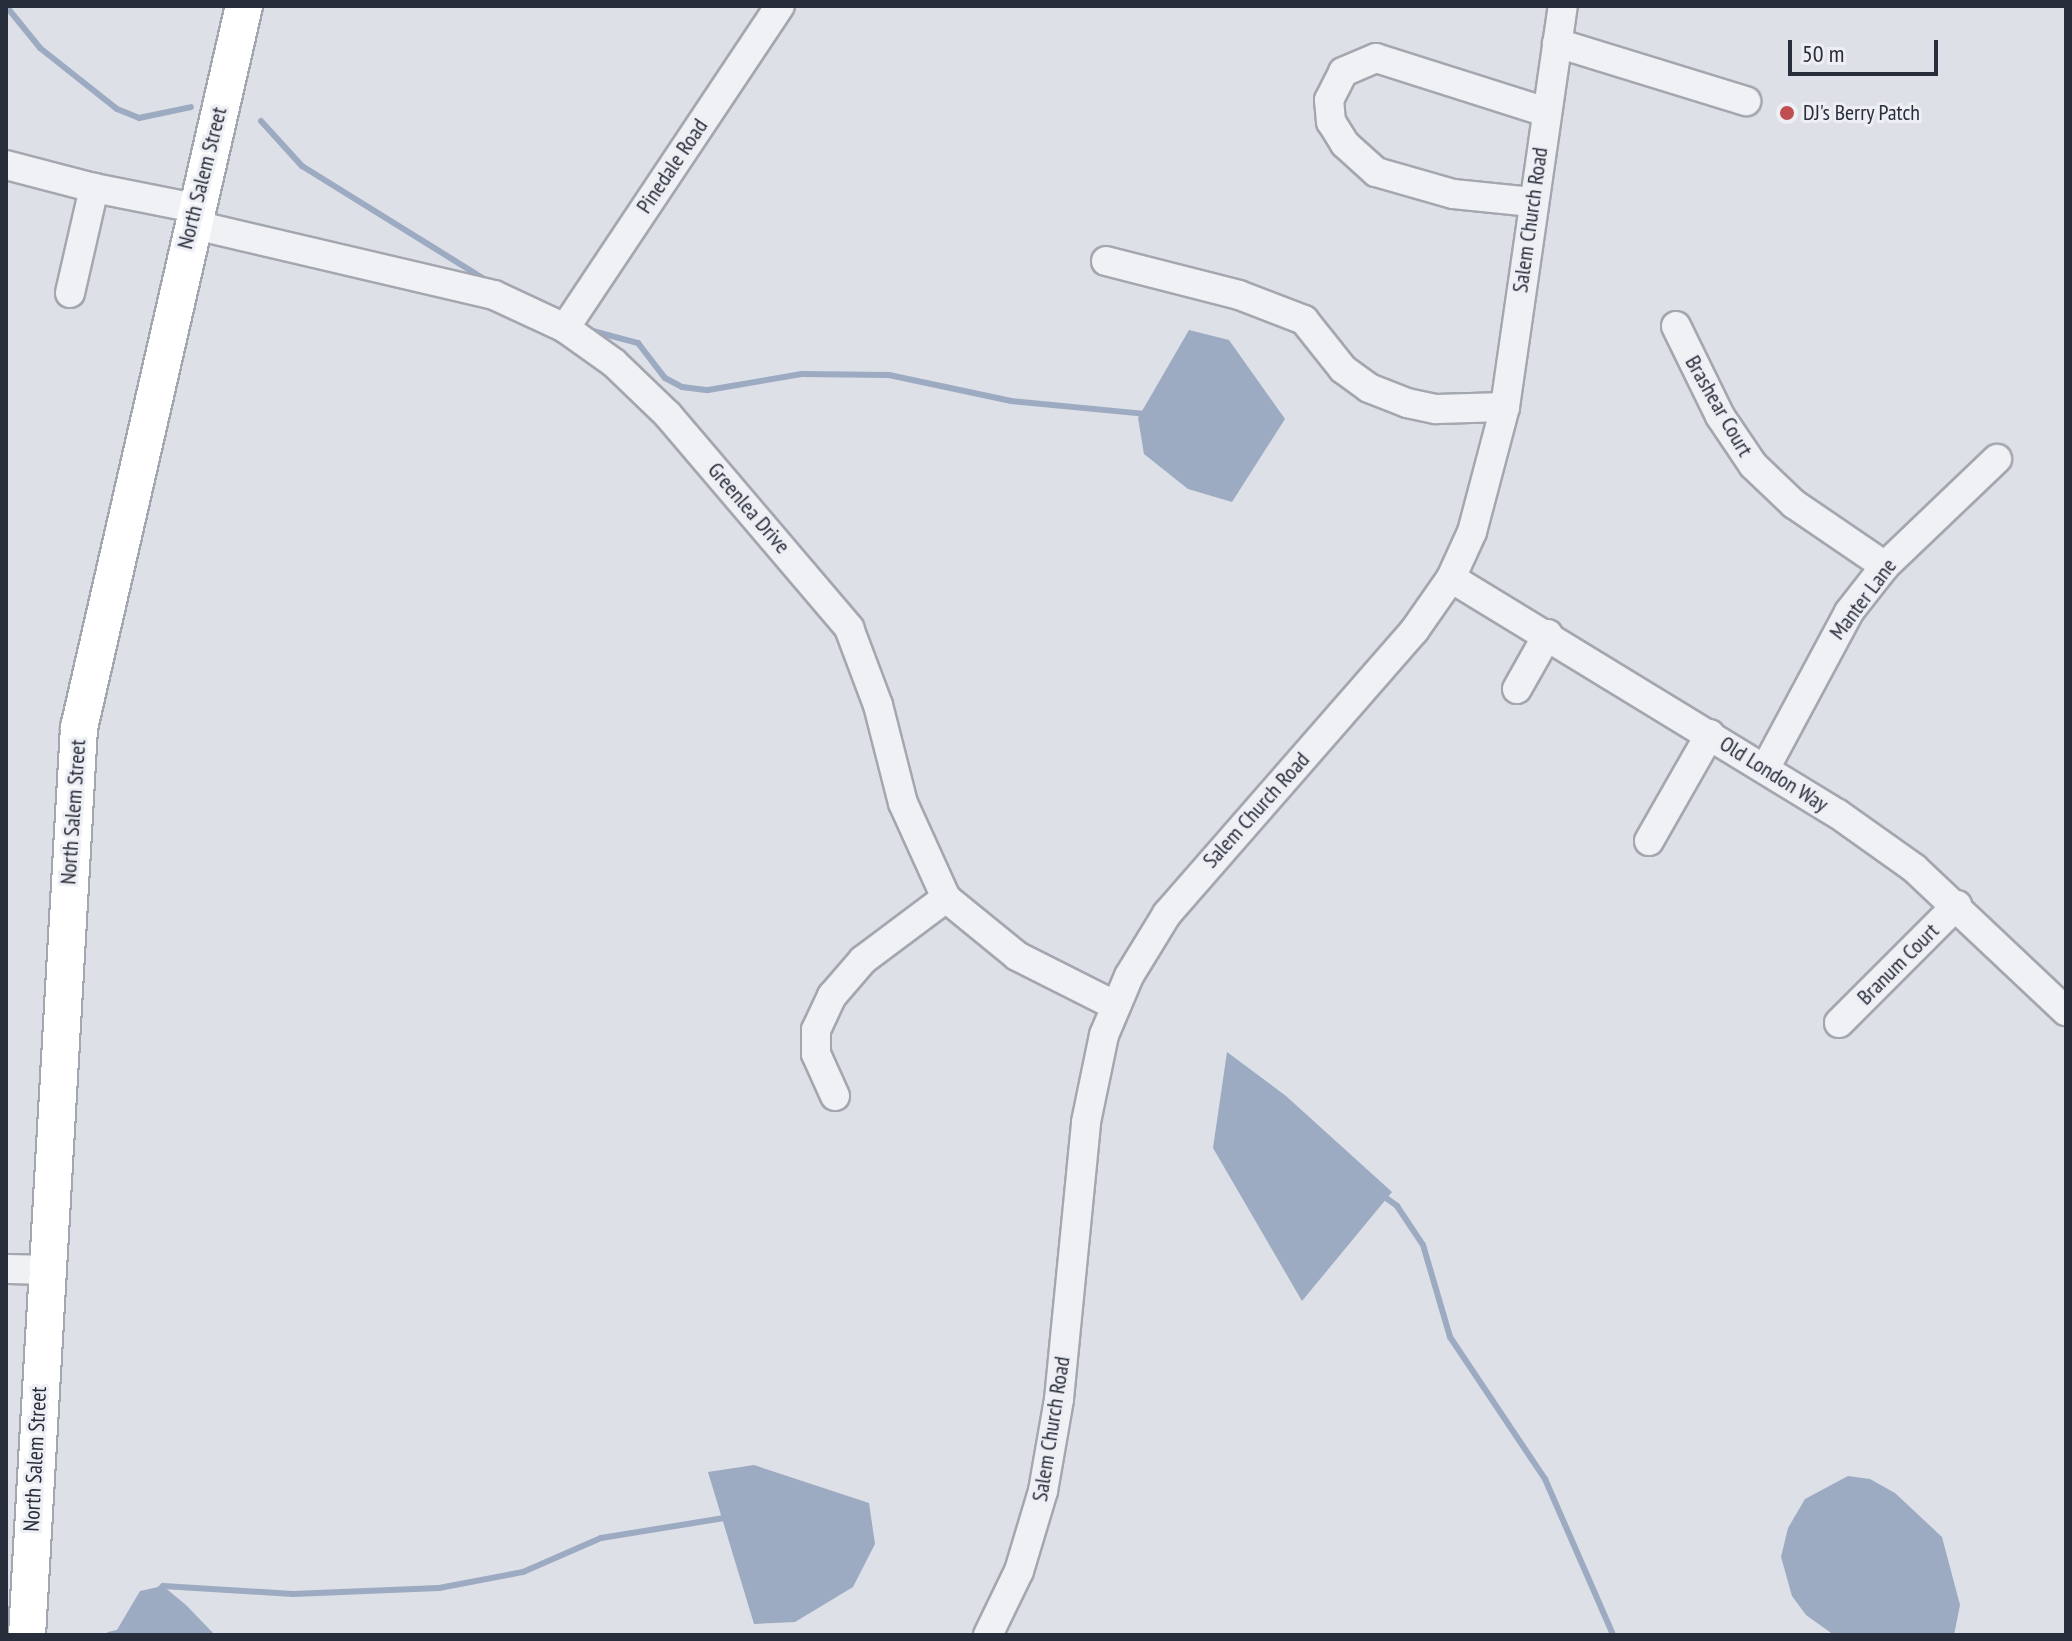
<!DOCTYPE html>
<html>
<head>
<meta charset="utf-8">
<style>
	body { margin:0 }
	#map { position:relative; width:2072px; height:1641px; overflow:hidden; background:#dde0e6; font-family:"PT Sans Narrow",sans-serif }
	div>[style] { position:absolute }
	.water>* { inset:0; background:#9caac2 }
	.stream>* { height:6px; margin:-3px; padding:0 3px; transform-origin:3px; border-radius:3px; background:#9caac2 }
	.roads { filter:drop-shadow(2px 0 #a3a7af) drop-shadow(-2px 0 #a3a7af) drop-shadow(0 2px #a3a7af) drop-shadow(0 -2px #a3a7af) }
	.minor>* { height:28px; margin:-14px; padding:0 14px; transform-origin:14px; border-radius:14px; background:#f0f1f4 }
	.major>* { height:36px; margin:-18px; padding:0 18px; transform-origin:18px; border-radius:18px; background:#fff }
	.dots>* { width:22px; height:22px; translate:-50% -50%; box-sizing:border-box; border:4px solid #edeff4; border-radius:50% }
	span { translate:-50% -50%; white-space:nowrap; text-align:center; line-height:1.15; -webkit-text-stroke:6px #edeff4; paint-order:stroke }
	.poi-label { font-size:22px; color:#282d3b }
	.left { translate:0 -50%; text-align:left }
	.street-label { font-size:22px; color:#282d3b }
	.frame { position:absolute; inset:0; border:8px solid #282d3b; pointer-events:none }
	.scale { position:absolute; left:1788px; top:40px; width:150px; height:36px; box-sizing:border-box; border:4px solid #282d3b; border-top:0; padding-left:10px; font-size:24px; line-height:28px; white-space:nowrap; color:#282d3b; -webkit-text-stroke:6px #edeff4; paint-order:stroke }
</style>
</head>
<body>
<div id="map">
	<div class="water">
		<div style="clip-path:polygon(1189px 330px,1229px 340px,1285px 419px,1232px 502px,1188px 489px,1144px 454px,1138px 418px)"></div>
		<div style="clip-path:polygon(1227px 1052px,1286px 1096px,1392px 1192px,1302px 1301px,1213px 1148px)"></div>
		<div style="clip-path:polygon(754px 1465px,869px 1503px,875px 1544px,853px 1587px,795px 1622px,754px 1624px,708px 1472px)"></div>
		<div style="clip-path:polygon(1848px 1476px,1870px 1479px,1895px 1493px,1942px 1537px,1960px 1605px,1954px 1635px,1834px 1635px,1806px 1615px,1792px 1596px,1781px 1557px,1788px 1528px,1805px 1499px)"></div>
		<div style="clip-path:polygon(163px 1586px,186px 1605px,215px 1635px,114px 1635px,140px 1591px)"></div>
	</div>
	<div class="stream">
		<div style="left:6px;top:6px;width:54px;rotate:51deg"></div>
		<div style="left:40px;top:48px;width:98px;rotate:38.4deg"></div>
		<div style="left:117px;top:109px;width:24px;rotate:22deg"></div>
		<div style="left:139px;top:118px;width:53px;rotate:-11.9deg"></div>
		<div style="left:261px;top:121px;width:61px;rotate:47.7deg"></div>
		<div style="left:302px;top:166px;width:220px;rotate:31.8deg"></div>
		<div style="left:589px;top:330px;width:51px;rotate:14.9deg"></div>
		<div style="left:638px;top:343px;width:44px;rotate:52.4deg"></div>
		<div style="left:665px;top:378px;width:19px;rotate:28deg"></div>
		<div style="left:682px;top:387px;width:26px;rotate:7deg"></div>
		<div style="left:708px;top:390px;width:95px;rotate:-9.7deg"></div>
		<div style="left:802px;top:374px;width:87px;rotate:0.7deg"></div>
		<div style="left:889px;top:375px;width:125px;rotate:12deg"></div>
		<div style="left:1011px;top:401px;width:137px;rotate:5.5deg"></div>
		<div style="left:1382px;top:1195px;width:19px;rotate:36deg"></div>
		<div style="left:1397px;top:1206px;width:47px;rotate:56.3deg"></div>
		<div style="left:1423px;top:1245px;width:96px;rotate:73.6deg"></div>
		<div style="left:1450px;top:1337px;width:171px;rotate:56.2deg"></div>
		<div style="left:1545px;top:1479px;width:170px;rotate:66.4deg"></div>
		<div style="left:158px;top:1591px;width:7px;rotate:-45deg"></div>
		<div style="left:163px;top:1586px;width:130px;rotate:3.5deg"></div>
		<div style="left:293px;top:1594px;width:146px;rotate:-2.4deg"></div>
		<div style="left:439px;top:1588px;width:86px;rotate:-10.8deg"></div>
		<div style="left:523px;top:1572px;width:85px;rotate:-23.6deg"></div>
		<div style="left:601px;top:1538px;width:131px;rotate:-9.2deg"></div>
		<div style="left:109px;top:1635px;width:12px;rotate:-14deg"></div>
	</div>
	<div class="roads">
		<div class="minor">
			<div style="left:1557px;top:43px;width:198px;rotate:17.1deg"></div>
			<div style="left:6px;top:165px;width:91px;rotate:14.6deg"></div>
			<div style="left:1532px;top:202px;width:79px;rotate:-174.2deg"></div>
			<div style="left:1453px;top:194px;width:80px;rotate:-164.1deg"></div>
			<div style="left:1376px;top:172px;width:42px;rotate:-137.9deg"></div>
			<div style="left:1345px;top:144px;width:26px;rotate:-122deg"></div>
			<div style="left:1331px;top:122px;width:22px;rotate:-95deg"></div>
			<div style="left:1329px;top:100px;width:31px;rotate:-63deg"></div>
			<div style="left:1343px;top:72px;width:36px;rotate:-23deg"></div>
			<div style="left:1376px;top:58px;width:178px;rotate:17.6deg"></div>
			<div style="left:191px;top:224px;width:311px;rotate:13.2deg"></div>
			<div style="left:494px;top:295px;width:78px;rotate:24.9deg"></div>
			<div style="left:565px;top:328px;width:60px;rotate:35.5deg"></div>
			<div style="left:614px;top:363px;width:75px;rotate:43.9deg"></div>
			<div style="left:668px;top:415px;width:280px;rotate:49.6deg"></div>
			<div style="left:849px;top:628px;width:82px;rotate:69.4deg"></div>
			<div style="left:878px;top:705px;width:101px;rotate:75.7deg"></div>
			<div style="left:903px;top:803px;width:104px;rotate:65.6deg"></div>
			<div style="left:946px;top:898px;width:92px;rotate:39.2deg"></div>
			<div style="left:1017px;top:956px;width:111px;rotate:26.8deg"></div>
			<div style="left:1106px;top:261px;width:137px;rotate:14.3deg"></div>
			<div style="left:1239px;top:295px;width:70px;rotate:21deg"></div>
			<div style="left:1304px;top:320px;width:63px;rotate:51.5deg"></div>
			<div style="left:1343px;top:369px;width:32px;rotate:36deg"></div>
			<div style="left:1369px;top:388px;width:41px;rotate:21.5deg"></div>
			<div style="left:1407px;top:403px;width:30px;rotate:12deg"></div>
			<div style="left:1436px;top:409px;width:69px;rotate:-1.7deg"></div>
			<div style="left:70px;top:293px;width:108px;rotate:-77.1deg"></div>
			<div style="left:94px;top:188px;width:103px;rotate:11.2deg"></div>
			<div style="left:1676px;top:326px;width:100px;rotate:63.9deg"></div>
			<div style="left:1720px;top:416px;width:59px;rotate:56deg"></div>
			<div style="left:1753px;top:465px;width:57px;rotate:43.6deg"></div>
			<div style="left:1794px;top:504px;width:110px;rotate:34.3deg"></div>
			<div style="left:565px;top:328px;width:387px;rotate:-56.3deg"></div>
			<div style="left:1451px;top:578px;width:453px;rotate:31.4deg"></div>
			<div style="left:1838px;top:814px;width:93px;rotate:35.4deg"></div>
			<div style="left:1914px;top:868px;width:209px;rotate:43.3deg"></div>
			<div style="left:1517px;top:689px;width:63px;rotate:-60.6deg"></div>
			<div style="left:1766px;top:767px;width:176px;rotate:-61.8deg"></div>
			<div style="left:1849px;top:612px;width:58px;rotate:-52deg"></div>
			<div style="left:1885px;top:566px;width:155px;rotate:-43.7deg"></div>
			<div style="left:1649px;top:841px;width:123px;rotate:-60.3deg"></div>
			<div style="left:1839px;top:1023px;width:167px;rotate:-45deg"></div>
			<div style="left:835px;top:1096px;width:46px;rotate:-114.3deg"></div>
			<div style="left:816px;top:1054px;width:24px;rotate:-90deg"></div>
			<div style="left:816px;top:1030px;width:38px;rotate:-65deg"></div>
			<div style="left:832px;top:996px;width:48px;rotate:-49.3deg"></div>
			<div style="left:863px;top:960px;width:104px;rotate:-36.8deg"></div>
			<div style="left:6px;top:1269px;width:40px;rotate:1.4deg"></div>
			<div style="left:988px;top:1635px;width:71px;rotate:-64.2deg"></div>
			<div style="left:1019px;top:1571px;width:84px;rotate:-73.3deg"></div>
			<div style="left:1043px;top:1491px;width:93px;rotate:-80.1deg"></div>
			<div style="left:1059px;top:1399px;width:278px;rotate:-84.4deg"></div>
			<div style="left:1086px;top:1122px;width:89px;rotate:-78.3deg"></div>
			<div style="left:1104px;top:1035px;width:64px;rotate:-67deg"></div>
			<div style="left:1129px;top:976px;width:73px;rotate:-58.5deg"></div>
			<div style="left:1167px;top:914px;width:376px;rotate:-48.9deg"></div>
			<div style="left:1414px;top:631px;width:65px;rotate:-55.1deg"></div>
			<div style="left:1451px;top:578px;width:51px;rotate:-65.5deg"></div>
			<div style="left:1472px;top:532px;width:129px;rotate:-75.2deg"></div>
			<div style="left:1505px;top:407px;width:405px;rotate:-81.8deg"></div>
		</div>
		<div class="major">
			<div style="left:27px;top:1635px;width:908px;rotate:-86.72deg"></div>
			<div style="left:79px;top:728px;width:741px;rotate:-77.13deg"></div>
		</div>
	</div>
	<div class="dots">
		<div style="left:1787px;top:113px;background:#bf4e52"></div>
	</div>
	<div class="poi-label">
		<span class="left" style="left:1803px;top:113px">DJ's Berry Patch</span>
	</div>
	<div class="street-label">
		<span style="left:672px;top:166px;rotate:-56deg">Pinedale Road</span>
		<span style="left:202px;top:178px;rotate:-76deg">North Salem Street</span>
		<span style="left:1530px;top:220px;rotate:-82deg">Salem Church Road</span>
		<span style="left:1719px;top:406px;rotate:60deg">Brashear Court</span>
		<span style="left:749px;top:508px;rotate:49deg">Greenlea Drive</span>
		<span style="left:1863px;top:599px;rotate:-53deg">Manter Lane</span>
		<span style="left:1774px;top:774px;rotate:32deg">Old London Way</span>
		<span style="left:1256px;top:810px;rotate:-48deg">Salem Church Road</span>
		<span style="left:73px;top:812px;rotate:-86deg">North Salem Street</span>
		<span style="left:1898px;top:964px;rotate:-45deg">Branum Court</span>
		<span style="left:1051px;top:1429px;rotate:-81deg">Salem Church Road</span>
		<span style="left:35px;top:1459px;rotate:-87deg">North Salem Street</span>
	</div>
	<div class="frame"></div>
	<div class="scale">50 m</div>
</div>
</body>
</html>
